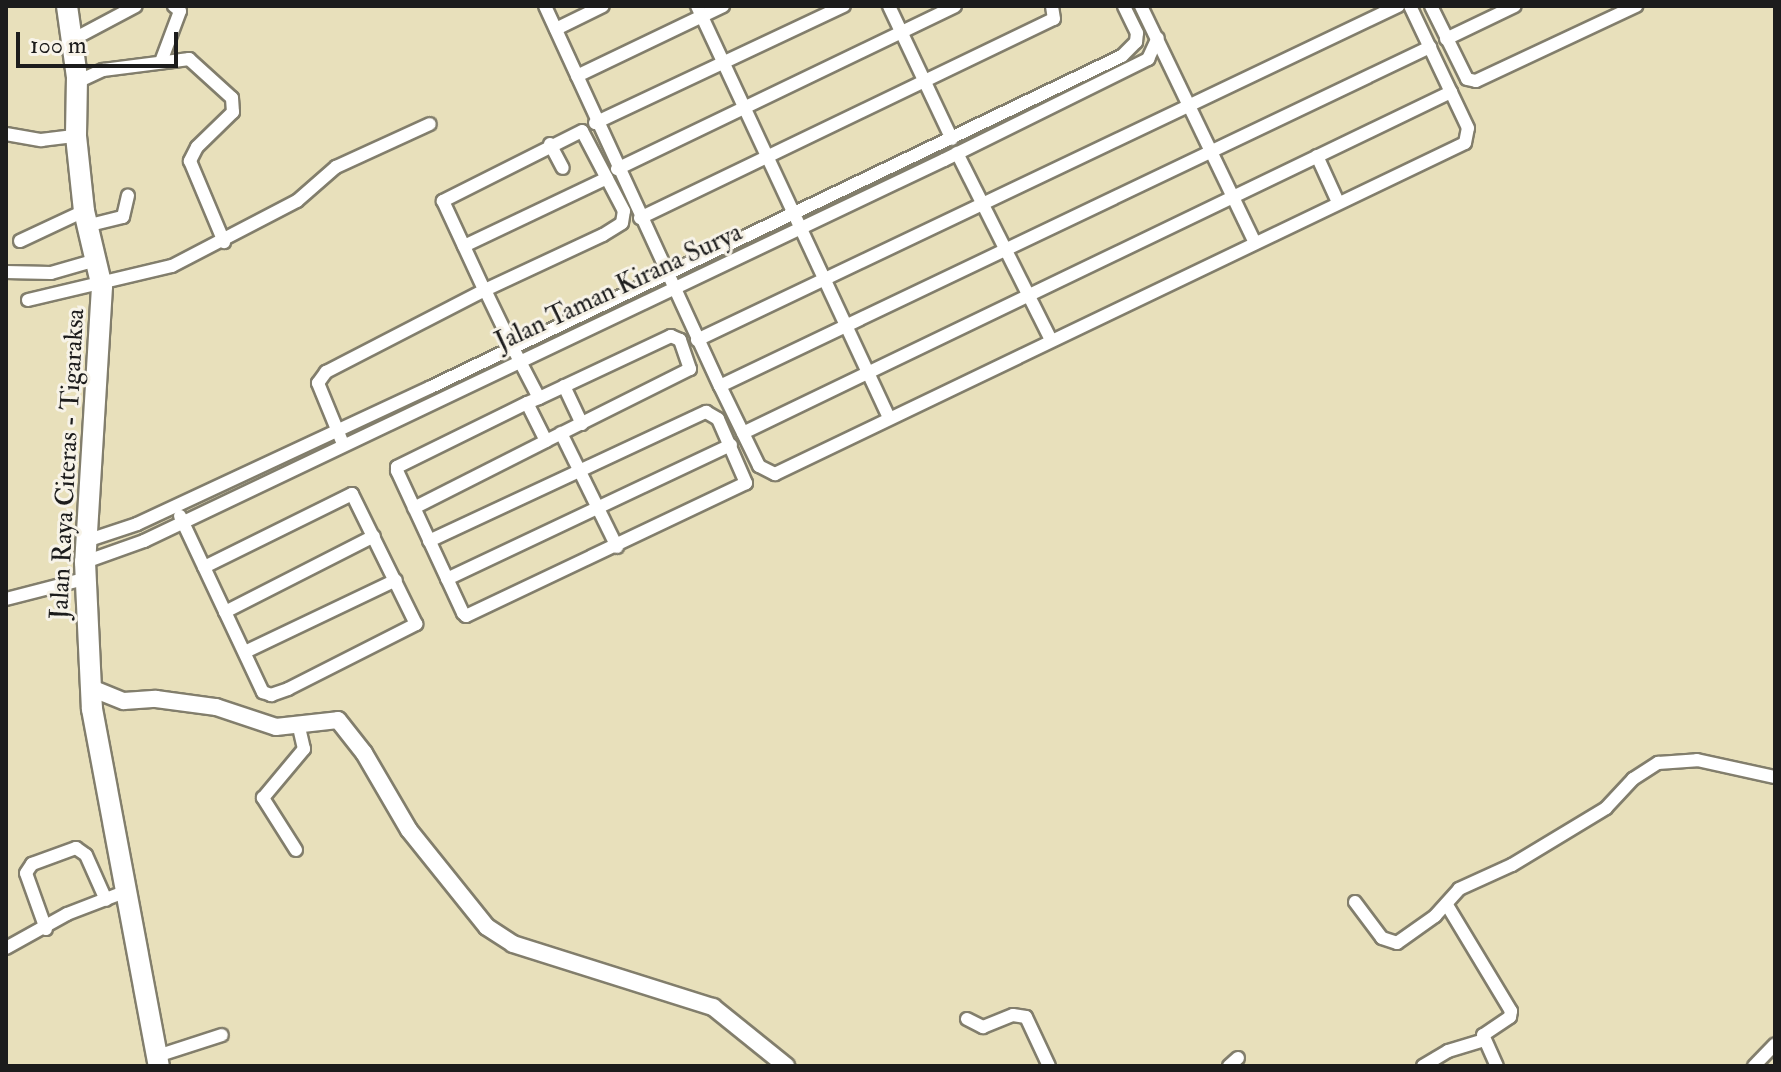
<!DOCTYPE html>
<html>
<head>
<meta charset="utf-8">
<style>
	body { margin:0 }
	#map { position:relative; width:1781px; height:1072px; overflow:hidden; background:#e8e0bb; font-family:"IM FELL Double Pica",serif }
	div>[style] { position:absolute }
	.roads { filter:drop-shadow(2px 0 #827e6c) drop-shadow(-2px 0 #827e6c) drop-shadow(0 2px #827e6c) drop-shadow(0 -2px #827e6c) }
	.minor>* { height:12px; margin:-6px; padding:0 6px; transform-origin:6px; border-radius:6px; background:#fff }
	.tertiary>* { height:16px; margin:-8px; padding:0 8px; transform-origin:8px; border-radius:8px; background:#fff }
	.primary>* { height:20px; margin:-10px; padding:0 10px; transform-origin:10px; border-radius:10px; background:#fff }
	span { translate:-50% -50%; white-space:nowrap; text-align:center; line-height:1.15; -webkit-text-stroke:6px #f7f3e8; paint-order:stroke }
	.street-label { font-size:26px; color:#1c1c1c }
	.frame { position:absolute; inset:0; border:8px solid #1c1c1c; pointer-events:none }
	.scale { position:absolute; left:16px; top:32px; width:162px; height:36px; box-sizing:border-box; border:4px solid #1c1c1c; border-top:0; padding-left:10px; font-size:24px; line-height:28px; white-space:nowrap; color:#1c1c1c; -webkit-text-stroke:6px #f7f3e8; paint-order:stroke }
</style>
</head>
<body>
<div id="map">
	<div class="roads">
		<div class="minor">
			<div style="left:545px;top:6px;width:418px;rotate:65.3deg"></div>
			<div style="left:720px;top:386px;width:89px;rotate:64deg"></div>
			<div style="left:759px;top:466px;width:18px;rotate:27deg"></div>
			<div style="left:775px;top:474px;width:765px;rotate:-25.63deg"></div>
			<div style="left:1465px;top:143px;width:15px;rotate:-79deg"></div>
			<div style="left:1468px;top:128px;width:135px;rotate:-115.4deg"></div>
			<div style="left:697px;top:6px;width:455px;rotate:65deg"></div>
			<div style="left:889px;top:6px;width:147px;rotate:64.7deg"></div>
			<div style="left:1141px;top:6px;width:263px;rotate:64.3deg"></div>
			<div style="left:1431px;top:6px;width:81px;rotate:63.7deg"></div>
			<div style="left:1467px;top:79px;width:9px;rotate:13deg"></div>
			<div style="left:1476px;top:81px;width:177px;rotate:-25.1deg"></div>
			<div style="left:556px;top:29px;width:52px;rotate:-26.1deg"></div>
			<div style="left:1446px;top:39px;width:76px;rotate:-25.6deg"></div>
			<div style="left:72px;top:40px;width:72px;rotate:-28deg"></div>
			<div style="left:162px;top:59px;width:51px;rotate:-69.4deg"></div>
			<div style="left:180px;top:11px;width:8px;rotate:-140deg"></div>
			<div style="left:577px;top:76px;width:162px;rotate:-25.6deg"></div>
			<div style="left:77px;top:82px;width:29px;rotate:-25deg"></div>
			<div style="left:103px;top:70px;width:87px;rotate:-7.3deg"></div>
			<div style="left:189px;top:59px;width:58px;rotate:42.2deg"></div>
			<div style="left:232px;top:98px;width:14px;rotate:86deg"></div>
			<div style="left:233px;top:112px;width:50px;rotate:135.8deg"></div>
			<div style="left:197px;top:147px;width:16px;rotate:117deg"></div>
			<div style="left:190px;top:161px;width:88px;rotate:67.2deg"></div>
			<div style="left:595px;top:123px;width:275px;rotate:-25.2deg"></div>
			<div style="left:6px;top:134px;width:36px;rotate:10deg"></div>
			<div style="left:41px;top:140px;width:35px;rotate:-7deg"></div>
			<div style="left:550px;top:144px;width:27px;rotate:62deg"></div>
			<div style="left:957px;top:153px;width:209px;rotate:63.3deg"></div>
			<div style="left:1317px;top:156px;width:51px;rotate:65.5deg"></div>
			<div style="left:617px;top:169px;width:375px;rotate:-25.7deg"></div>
			<div style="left:640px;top:218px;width:459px;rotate:-25.7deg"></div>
			<div style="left:1054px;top:19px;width:13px;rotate:-99deg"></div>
			<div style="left:86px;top:226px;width:38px;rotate:-14deg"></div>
			<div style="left:123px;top:217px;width:22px;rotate:-77deg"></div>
			<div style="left:20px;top:241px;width:71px;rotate:-25.1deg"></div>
			<div style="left:464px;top:246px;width:158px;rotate:-25.4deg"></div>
			<div style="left:6px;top:272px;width:45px;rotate:1.3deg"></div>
			<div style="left:51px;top:273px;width:47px;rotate:-16.1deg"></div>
			<div style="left:28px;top:300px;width:148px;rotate:-13.3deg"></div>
			<div style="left:172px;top:266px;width:141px;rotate:-27.5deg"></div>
			<div style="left:297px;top:201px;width:52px;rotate:-41.1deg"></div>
			<div style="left:336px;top:167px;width:103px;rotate:-24.6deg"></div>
			<div style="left:697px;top:340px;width:777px;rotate:-25.48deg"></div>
			<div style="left:564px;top:386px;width:42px;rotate:64.7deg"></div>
			<div style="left:720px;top:386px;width:787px;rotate:-25.52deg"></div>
			<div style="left:561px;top:433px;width:127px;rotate:63.8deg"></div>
			<div style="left:743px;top:433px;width:786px;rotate:-25.72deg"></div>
			<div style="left:343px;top:444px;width:66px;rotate:-112.3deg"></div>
			<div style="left:318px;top:383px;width:14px;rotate:-54deg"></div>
			<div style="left:326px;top:372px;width:179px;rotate:-27.3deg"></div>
			<div style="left:485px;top:290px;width:130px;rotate:-25deg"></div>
			<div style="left:603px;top:235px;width:22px;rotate:-32deg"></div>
			<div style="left:622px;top:223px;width:12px;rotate:-81deg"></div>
			<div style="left:624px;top:211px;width:90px;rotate:-117.7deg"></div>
			<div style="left:582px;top:131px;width:156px;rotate:153.3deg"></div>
			<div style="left:443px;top:201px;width:95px;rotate:65.1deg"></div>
			<div style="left:483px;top:287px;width:4px;rotate:56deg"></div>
			<div style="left:485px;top:290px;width:64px;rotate:64.2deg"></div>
			<div style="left:513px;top:348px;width:56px;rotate:62.5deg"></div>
			<div style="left:539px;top:398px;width:13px;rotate:157deg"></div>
			<div style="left:527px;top:403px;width:42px;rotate:63.4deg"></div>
			<div style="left:546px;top:441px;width:161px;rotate:-26.6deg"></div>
			<div style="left:690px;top:369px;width:31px;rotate:-109deg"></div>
			<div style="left:680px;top:340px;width:10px;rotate:-156deg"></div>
			<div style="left:671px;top:336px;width:146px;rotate:154.8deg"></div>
			<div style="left:414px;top:508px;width:148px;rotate:-26.9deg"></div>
			<div style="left:180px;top:516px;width:195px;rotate:64.8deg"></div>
			<div style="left:263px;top:692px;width:9px;rotate:21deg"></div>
			<div style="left:271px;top:695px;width:18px;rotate:-19deg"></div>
			<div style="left:288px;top:689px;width:144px;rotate:-26.9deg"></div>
			<div style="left:416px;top:624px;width:145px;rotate:-116.2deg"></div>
			<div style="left:352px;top:494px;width:165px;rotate:153.7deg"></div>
			<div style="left:86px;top:541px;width:54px;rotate:-18.4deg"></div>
			<div style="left:137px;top:524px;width:324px;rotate:-25deg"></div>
			<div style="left:431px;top:387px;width:766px;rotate:-25.6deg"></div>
			<div style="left:1122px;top:56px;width:20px;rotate:-45deg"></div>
			<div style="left:1136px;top:42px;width:9px;rotate:-84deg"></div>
			<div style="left:1137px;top:33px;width:30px;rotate:-116deg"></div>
			<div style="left:429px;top:541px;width:306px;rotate:-25deg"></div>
			<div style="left:706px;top:412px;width:14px;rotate:30deg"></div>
			<div style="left:718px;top:419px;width:70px;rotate:66.4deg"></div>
			<div style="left:746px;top:483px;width:310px;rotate:154.6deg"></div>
			<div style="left:466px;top:616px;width:4px;rotate:-135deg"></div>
			<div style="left:463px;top:613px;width:157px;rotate:-114.9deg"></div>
			<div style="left:397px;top:471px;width:4px;rotate:-90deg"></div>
			<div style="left:397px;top:467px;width:145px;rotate:-26.2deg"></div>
			<div style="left:85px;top:562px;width:63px;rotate:-19.6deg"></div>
			<div style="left:144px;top:541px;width:886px;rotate:-25.47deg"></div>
			<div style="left:944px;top:160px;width:228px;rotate:-26.3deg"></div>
			<div style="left:1148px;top:59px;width:23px;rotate:-65deg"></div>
			<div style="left:447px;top:579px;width:314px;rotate:-25.3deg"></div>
			<div style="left:6px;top:599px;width:81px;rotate:-14.4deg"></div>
			<div style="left:225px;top:612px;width:167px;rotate:-27deg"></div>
			<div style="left:245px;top:652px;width:167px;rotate:-25.5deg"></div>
			<div style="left:296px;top:850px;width:62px;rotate:-122.4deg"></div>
			<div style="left:263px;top:798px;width:64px;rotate:-50.1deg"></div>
			<div style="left:304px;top:749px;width:23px;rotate:-103deg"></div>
			<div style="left:1355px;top:902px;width:45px;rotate:53.1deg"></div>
			<div style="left:1382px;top:938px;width:16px;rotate:18deg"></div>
			<div style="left:1397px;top:943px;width:47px;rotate:-35.4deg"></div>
			<div style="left:1435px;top:916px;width:36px;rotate:-48deg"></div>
			<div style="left:1459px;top:889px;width:58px;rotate:-24.4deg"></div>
			<div style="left:1512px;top:865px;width:110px;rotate:-31.2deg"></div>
			<div style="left:1606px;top:808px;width:40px;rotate:-47deg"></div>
			<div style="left:1633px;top:779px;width:30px;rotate:-33deg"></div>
			<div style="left:1658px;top:763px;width:39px;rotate:-4deg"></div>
			<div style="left:1697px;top:760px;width:80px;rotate:12.3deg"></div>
			<div style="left:1447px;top:905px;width:124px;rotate:58.9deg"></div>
			<div style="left:1511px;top:1011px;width:6px;rotate:99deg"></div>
			<div style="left:1510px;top:1017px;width:32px;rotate:146deg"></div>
			<div style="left:1483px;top:1035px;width:34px;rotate:66deg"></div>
			<div style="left:46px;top:929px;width:59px;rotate:-109.7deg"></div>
			<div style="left:26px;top:873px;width:11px;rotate:-56deg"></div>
			<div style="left:32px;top:864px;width:47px;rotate:-20deg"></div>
			<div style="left:76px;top:848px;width:12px;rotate:35deg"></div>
			<div style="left:86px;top:855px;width:49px;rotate:66deg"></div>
			<div style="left:6px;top:948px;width:70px;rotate:-29.1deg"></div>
			<div style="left:67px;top:914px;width:61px;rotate:-21.1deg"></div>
			<div style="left:967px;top:1019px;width:18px;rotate:27deg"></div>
			<div style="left:983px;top:1027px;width:32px;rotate:-22deg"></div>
			<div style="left:1013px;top:1015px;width:13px;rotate:9deg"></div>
			<div style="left:1026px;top:1017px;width:54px;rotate:64.9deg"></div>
			<div style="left:157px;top:1056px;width:68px;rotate:-17.9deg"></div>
			<div style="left:1229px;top:1066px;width:12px;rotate:-42deg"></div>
			<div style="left:1423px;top:1066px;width:29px;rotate:-31deg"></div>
			<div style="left:1448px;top:1051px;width:38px;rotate:-17deg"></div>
			<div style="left:1754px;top:1066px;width:30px;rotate:-46deg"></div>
		</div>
		<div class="tertiary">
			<div style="left:91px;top:688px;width:35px;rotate:22deg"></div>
			<div style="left:124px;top:701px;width:32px;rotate:-4deg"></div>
			<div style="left:156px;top:699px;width:61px;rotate:7.6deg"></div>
			<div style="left:216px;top:707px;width:63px;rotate:18.4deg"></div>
			<div style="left:276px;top:727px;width:62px;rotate:-6.4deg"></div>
			<div style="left:338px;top:720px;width:42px;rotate:51.8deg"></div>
			<div style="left:364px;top:753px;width:89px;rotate:59.7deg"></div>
			<div style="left:409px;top:830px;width:124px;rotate:51.2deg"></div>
			<div style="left:487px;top:927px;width:31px;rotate:33deg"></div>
			<div style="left:513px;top:944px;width:210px;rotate:17.5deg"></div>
			<div style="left:713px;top:1007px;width:94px;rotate:38.9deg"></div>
		</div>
		<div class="primary">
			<div style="left:67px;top:6px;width:72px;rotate:82deg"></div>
			<div style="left:77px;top:77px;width:59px;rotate:91deg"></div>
			<div style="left:76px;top:136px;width:75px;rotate:83.9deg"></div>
			<div style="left:84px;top:211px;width:78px;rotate:76.7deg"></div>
			<div style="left:102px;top:287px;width:276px;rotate:93.5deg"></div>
			<div style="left:85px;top:562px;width:147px;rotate:87.3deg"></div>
			<div style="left:92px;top:709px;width:363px;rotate:79.4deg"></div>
		</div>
	</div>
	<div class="street-label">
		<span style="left:619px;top:288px;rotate:-25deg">Jalan Taman Kirana Surya</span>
		<span style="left:68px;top:464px;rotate:-87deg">Jalan Raya Citeras - Tigaraksa</span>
	</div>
	<div class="frame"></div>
	<div class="scale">100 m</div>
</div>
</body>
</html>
